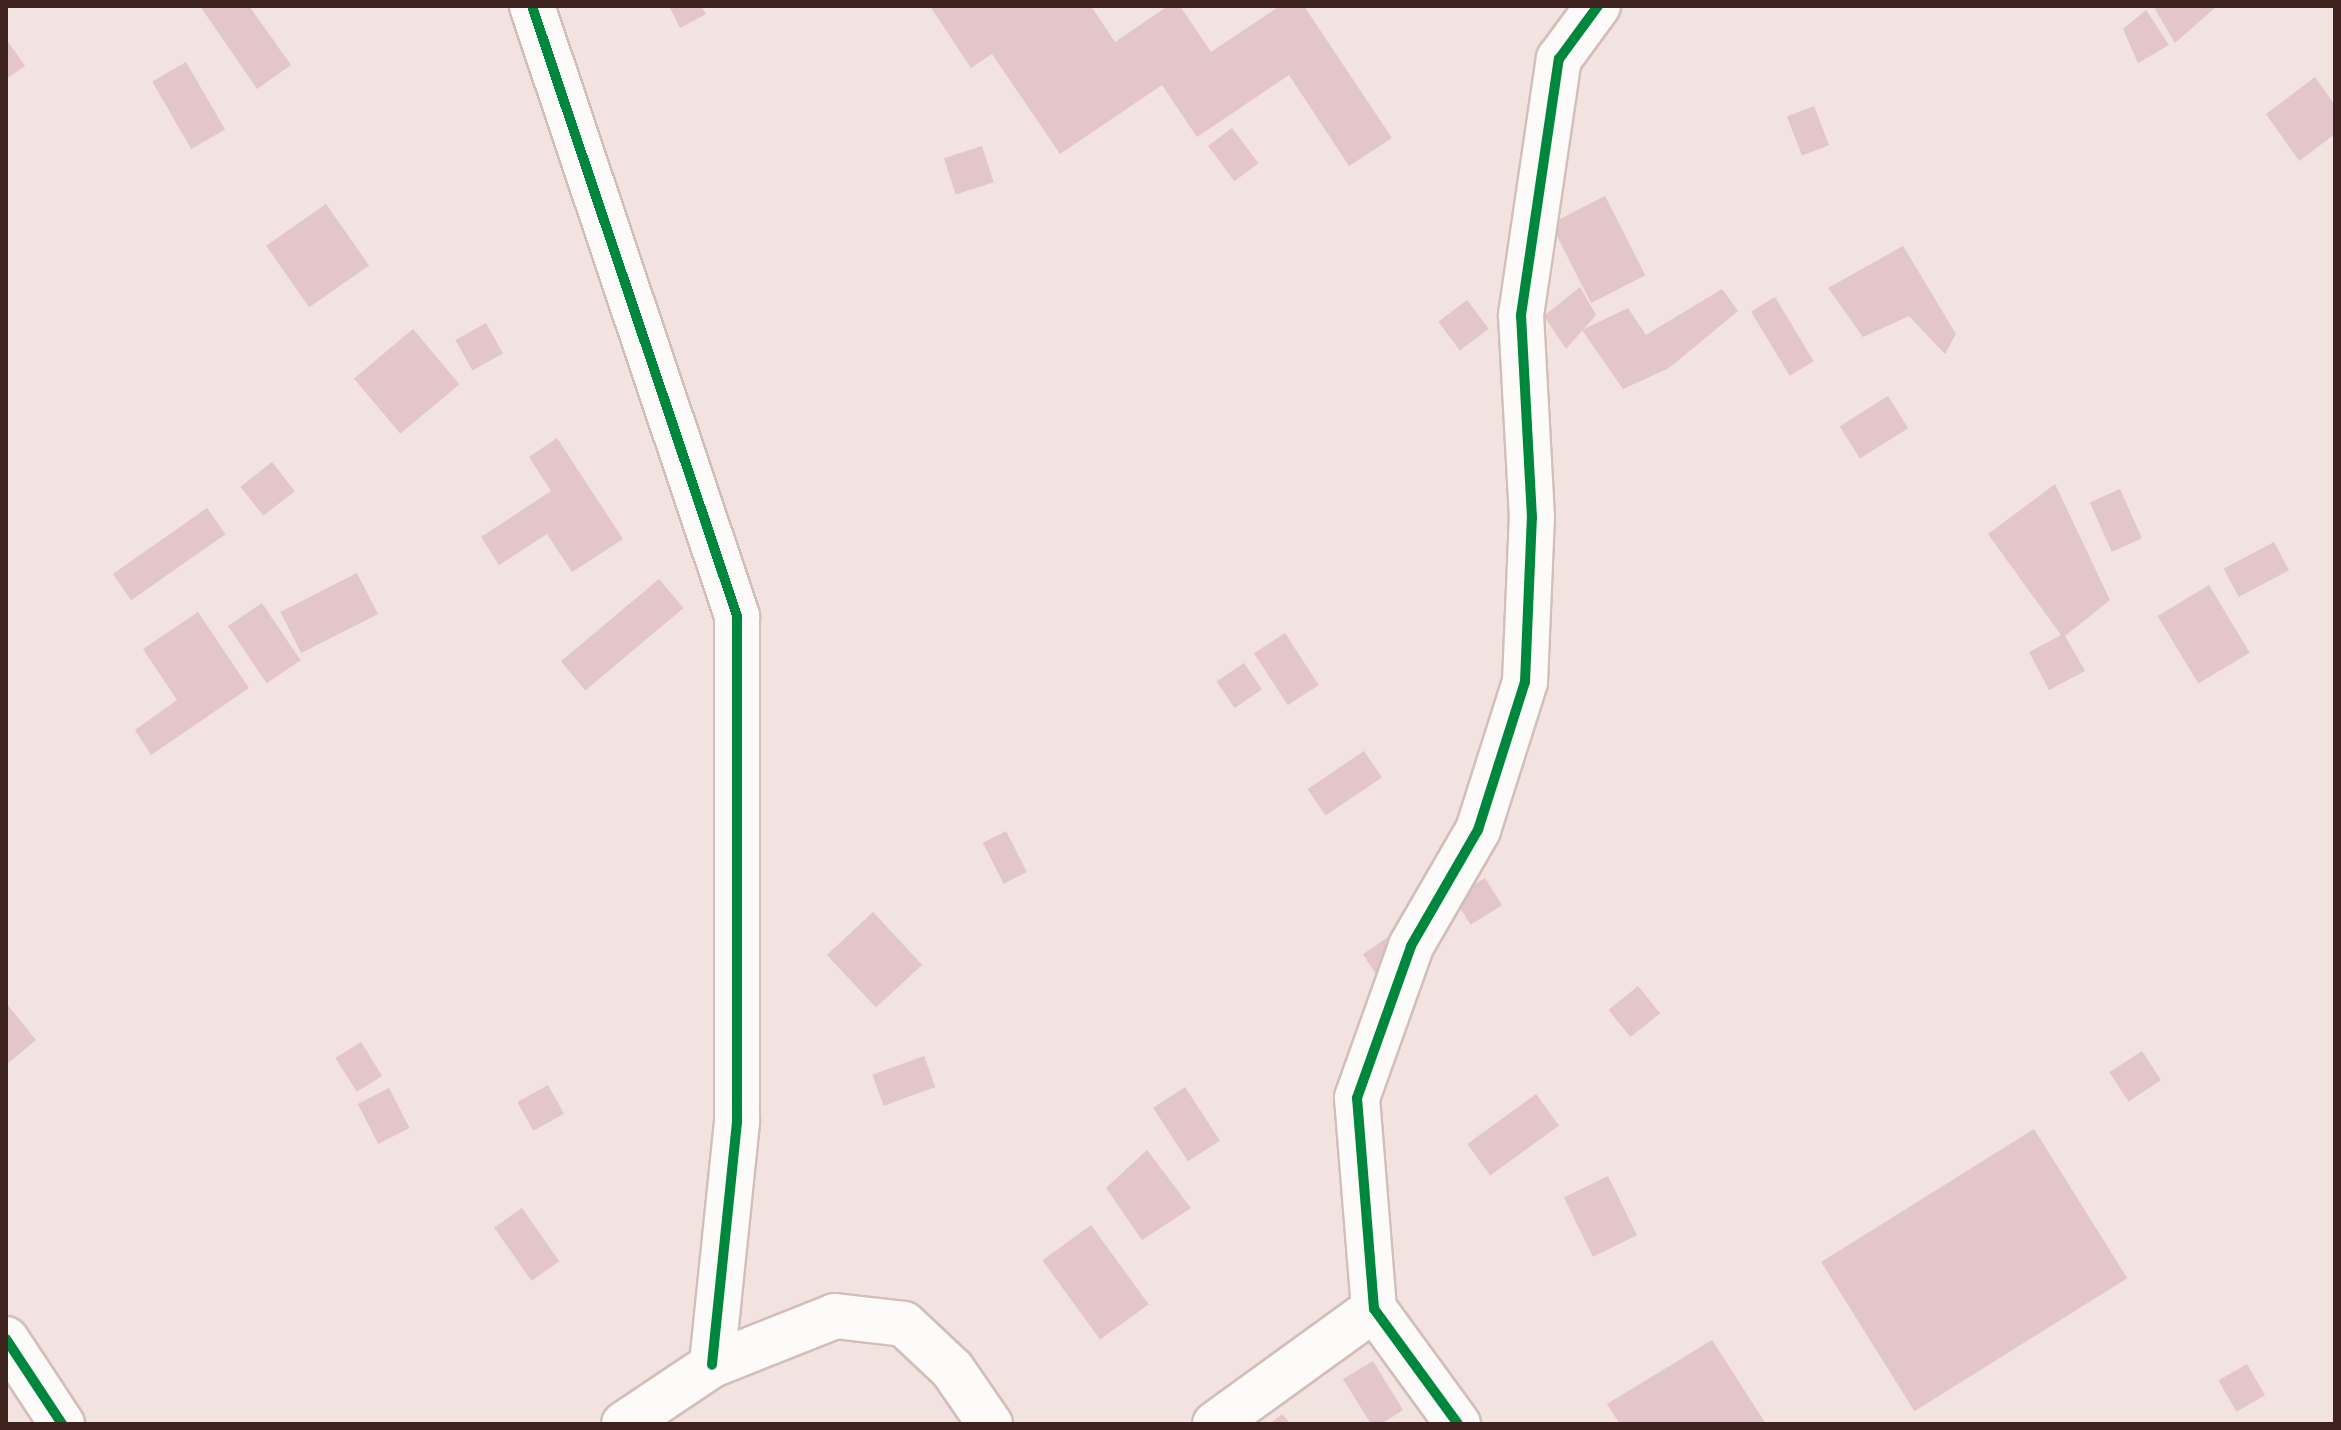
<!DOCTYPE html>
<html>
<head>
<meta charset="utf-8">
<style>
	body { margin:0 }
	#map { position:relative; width:2341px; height:1430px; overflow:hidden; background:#f2e2e0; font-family:"IBM Plex Sans",sans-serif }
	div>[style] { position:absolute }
	.building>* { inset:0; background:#e3c6c9; transform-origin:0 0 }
	.roads { filter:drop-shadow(2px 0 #d2beba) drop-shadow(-2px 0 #d2beba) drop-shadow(0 2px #d2beba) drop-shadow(0 -2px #d2beba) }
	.minor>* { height:44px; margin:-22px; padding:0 22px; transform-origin:22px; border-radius:22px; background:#fdfbfa }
	.cycleway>* { height:10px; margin:-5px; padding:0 5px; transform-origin:5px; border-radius:5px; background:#00873e }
	span { translate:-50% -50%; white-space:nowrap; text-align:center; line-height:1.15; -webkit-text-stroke:6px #fdedeb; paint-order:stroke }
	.frame { position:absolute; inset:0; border:8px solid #3d221e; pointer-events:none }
</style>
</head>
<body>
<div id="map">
	<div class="building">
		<div style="clip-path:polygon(200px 6px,249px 6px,291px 65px,257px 89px)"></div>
		<div style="clip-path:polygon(669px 6px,701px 6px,706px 14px,680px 28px)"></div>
		<div style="clip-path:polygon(930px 6px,1091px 6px,1115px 42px,1168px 6px,1180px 6px,1211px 52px,1280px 6px,1304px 6px,1392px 138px,1349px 166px,1289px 75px,1197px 137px,1162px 85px,1060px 154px,992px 54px,971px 68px)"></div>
		<div style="clip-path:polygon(2160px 6px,2217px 6px,2175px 43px,2155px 9px)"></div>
		<div style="clip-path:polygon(2146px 10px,2169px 45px,2138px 63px,2123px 29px)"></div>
		<div style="clip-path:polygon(6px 39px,25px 66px,6px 79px)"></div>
		<div style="left:186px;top:62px;width:78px;height:39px;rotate:60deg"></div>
		<div style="clip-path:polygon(2315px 77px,2335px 105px,2335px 134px,2299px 161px,2266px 114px)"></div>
		<div style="left:1814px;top:106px;width:42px;height:29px;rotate:69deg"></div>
		<div style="left:1232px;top:128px;width:44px;height:30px;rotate:53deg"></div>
		<div style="left:982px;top:146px;width:38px;height:40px;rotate:72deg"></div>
		<div style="left:1605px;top:196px;width:89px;height:61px;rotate:63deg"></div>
		<div style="left:326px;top:204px;width:75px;height:73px;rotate:55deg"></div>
		<div style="clip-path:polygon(1903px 246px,1956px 334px,1945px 354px,1909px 316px,1863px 337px,1828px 288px)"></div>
		<div style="clip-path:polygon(1580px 287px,1596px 315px,1566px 349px,1544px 316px)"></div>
		<div style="clip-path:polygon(1722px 289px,1738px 311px,1669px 368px,1623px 389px,1582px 330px,1628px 308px,1646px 335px)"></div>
		<div style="left:1775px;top:297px;width:75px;height:28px;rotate:59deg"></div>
		<div style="left:1467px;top:300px;width:36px;height:36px;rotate:53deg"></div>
		<div style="left:486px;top:323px;width:35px;height:35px;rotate:61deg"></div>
		<div style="left:413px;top:329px;width:72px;height:77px;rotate:50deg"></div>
		<div style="left:1888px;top:396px;width:38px;height:57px;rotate:58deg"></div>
		<div style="clip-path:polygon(557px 438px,623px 539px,572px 572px,547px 534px,499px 565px,481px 537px,551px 491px,529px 457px)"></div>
		<div style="left:272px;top:462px;width:37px;height:40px;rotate:52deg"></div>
		<div style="clip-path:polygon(2055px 484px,2110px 600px,2065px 636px,2085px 671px,2049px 690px,2029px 652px,2061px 635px,1988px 534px)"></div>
		<div style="left:2120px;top:489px;width:54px;height:33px;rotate:66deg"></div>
		<div style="left:207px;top:508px;width:32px;height:115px;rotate:55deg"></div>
		<div style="left:2274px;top:542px;width:32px;height:57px;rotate:62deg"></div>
		<div style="left:357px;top:573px;width:46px;height:86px;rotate:63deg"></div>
		<div style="left:659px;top:579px;width:38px;height:128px;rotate:50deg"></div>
		<div style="left:2209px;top:585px;width:79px;height:60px;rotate:59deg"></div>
		<div style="left:262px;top:603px;width:69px;height:41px;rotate:56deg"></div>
		<div style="clip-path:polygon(198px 612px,249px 688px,151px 755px,135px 730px,177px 700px,143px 649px)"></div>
		<div style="left:1285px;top:633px;width:62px;height:37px;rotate:57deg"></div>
		<div style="left:1244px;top:663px;width:32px;height:33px;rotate:56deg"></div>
		<div style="left:1364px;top:751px;width:32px;height:68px;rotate:56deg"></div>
		<div style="left:1006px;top:831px;width:46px;height:26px;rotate:63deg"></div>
		<div style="left:1485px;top:878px;width:32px;height:37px;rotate:58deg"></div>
		<div style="left:873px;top:912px;width:72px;height:63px;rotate:47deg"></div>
		<div style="left:1415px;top:919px;width:37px;height:63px;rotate:56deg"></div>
		<div style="left:1638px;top:986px;width:35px;height:38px;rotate:51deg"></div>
		<div style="clip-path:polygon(6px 1003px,36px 1040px,6px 1065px)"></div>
		<div style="left:361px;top:1042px;width:40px;height:30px;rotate:58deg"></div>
		<div style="left:2142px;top:1051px;width:35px;height:39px;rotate:57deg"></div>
		<div style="left:924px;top:1056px;width:33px;height:55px;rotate:70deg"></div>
		<div style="left:548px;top:1085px;width:33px;height:35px;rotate:61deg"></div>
		<div style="left:1185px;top:1087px;width:64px;height:38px;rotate:57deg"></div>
		<div style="left:389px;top:1088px;width:45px;height:35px;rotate:63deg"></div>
		<div style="left:1536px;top:1094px;width:39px;height:85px;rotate:54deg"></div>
		<div style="left:2034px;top:1129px;width:176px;height:251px;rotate:58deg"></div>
		<div style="clip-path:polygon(1147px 1150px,1191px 1208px,1142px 1240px,1106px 1188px)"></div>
		<div style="left:1608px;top:1176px;width:66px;height:49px;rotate:64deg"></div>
		<div style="left:522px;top:1208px;width:65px;height:34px;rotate:55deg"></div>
		<div style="left:1091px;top:1225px;width:98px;height:60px;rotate:54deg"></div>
		<div style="clip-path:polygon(1712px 1340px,1766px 1424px,1620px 1424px,1607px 1404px)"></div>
		<div style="clip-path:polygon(1373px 1361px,1403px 1410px,1381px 1424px,1371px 1424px,1343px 1379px)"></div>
		<div style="left:2247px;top:1364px;width:36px;height:33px;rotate:60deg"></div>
		<div style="clip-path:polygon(1282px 1414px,1291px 1424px,1270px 1424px)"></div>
	</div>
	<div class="roads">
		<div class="minor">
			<div style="left:532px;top:6px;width:644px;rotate:71.42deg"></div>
			<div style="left:737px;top:616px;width:506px;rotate:90deg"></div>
			<div style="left:737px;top:1122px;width:244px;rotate:95.9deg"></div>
			<div style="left:6px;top:1339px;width:102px;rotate:56.6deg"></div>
			<div style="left:624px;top:1424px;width:106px;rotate:-33.8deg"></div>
			<div style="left:712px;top:1365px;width:132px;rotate:-21.7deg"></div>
			<div style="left:835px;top:1316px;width:69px;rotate:6.6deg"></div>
			<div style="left:904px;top:1324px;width:66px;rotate:43.2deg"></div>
			<div style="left:952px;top:1369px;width:67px;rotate:55.4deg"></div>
			<div style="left:1215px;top:1424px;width:196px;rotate:-35.9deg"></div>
			<div style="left:1458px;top:1424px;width:142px;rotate:-126.1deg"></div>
			<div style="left:1374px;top:1309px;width:212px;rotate:-94.6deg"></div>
			<div style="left:1357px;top:1098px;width:161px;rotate:-70.4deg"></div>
			<div style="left:1411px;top:946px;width:134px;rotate:-60deg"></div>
			<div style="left:1478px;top:830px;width:155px;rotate:-72.4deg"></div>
			<div style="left:1525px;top:682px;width:164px;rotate:-87.6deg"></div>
			<div style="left:1532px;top:518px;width:203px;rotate:-93.1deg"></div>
			<div style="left:1521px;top:315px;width:259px;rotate:-81.6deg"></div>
			<div style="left:1559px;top:59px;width:66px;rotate:-53.7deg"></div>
		</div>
	</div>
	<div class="cycleway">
		<div style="left:532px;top:6px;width:644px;rotate:71.42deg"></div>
		<div style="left:737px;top:616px;width:506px;rotate:90deg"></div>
		<div style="left:737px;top:1122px;width:244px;rotate:95.9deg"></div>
		<div style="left:6px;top:1339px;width:102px;rotate:56.6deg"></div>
		<div style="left:1458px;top:1424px;width:142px;rotate:-126.1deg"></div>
		<div style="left:1374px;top:1309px;width:212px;rotate:-94.6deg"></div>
		<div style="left:1357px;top:1098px;width:161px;rotate:-70.4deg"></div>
		<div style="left:1411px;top:946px;width:134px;rotate:-60deg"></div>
		<div style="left:1478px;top:830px;width:155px;rotate:-72.4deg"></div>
		<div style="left:1525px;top:682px;width:164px;rotate:-87.6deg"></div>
		<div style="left:1532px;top:518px;width:203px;rotate:-93.1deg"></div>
		<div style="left:1521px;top:315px;width:259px;rotate:-81.6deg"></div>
		<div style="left:1559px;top:59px;width:66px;rotate:-53.7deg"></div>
	</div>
	<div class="frame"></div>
</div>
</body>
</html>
